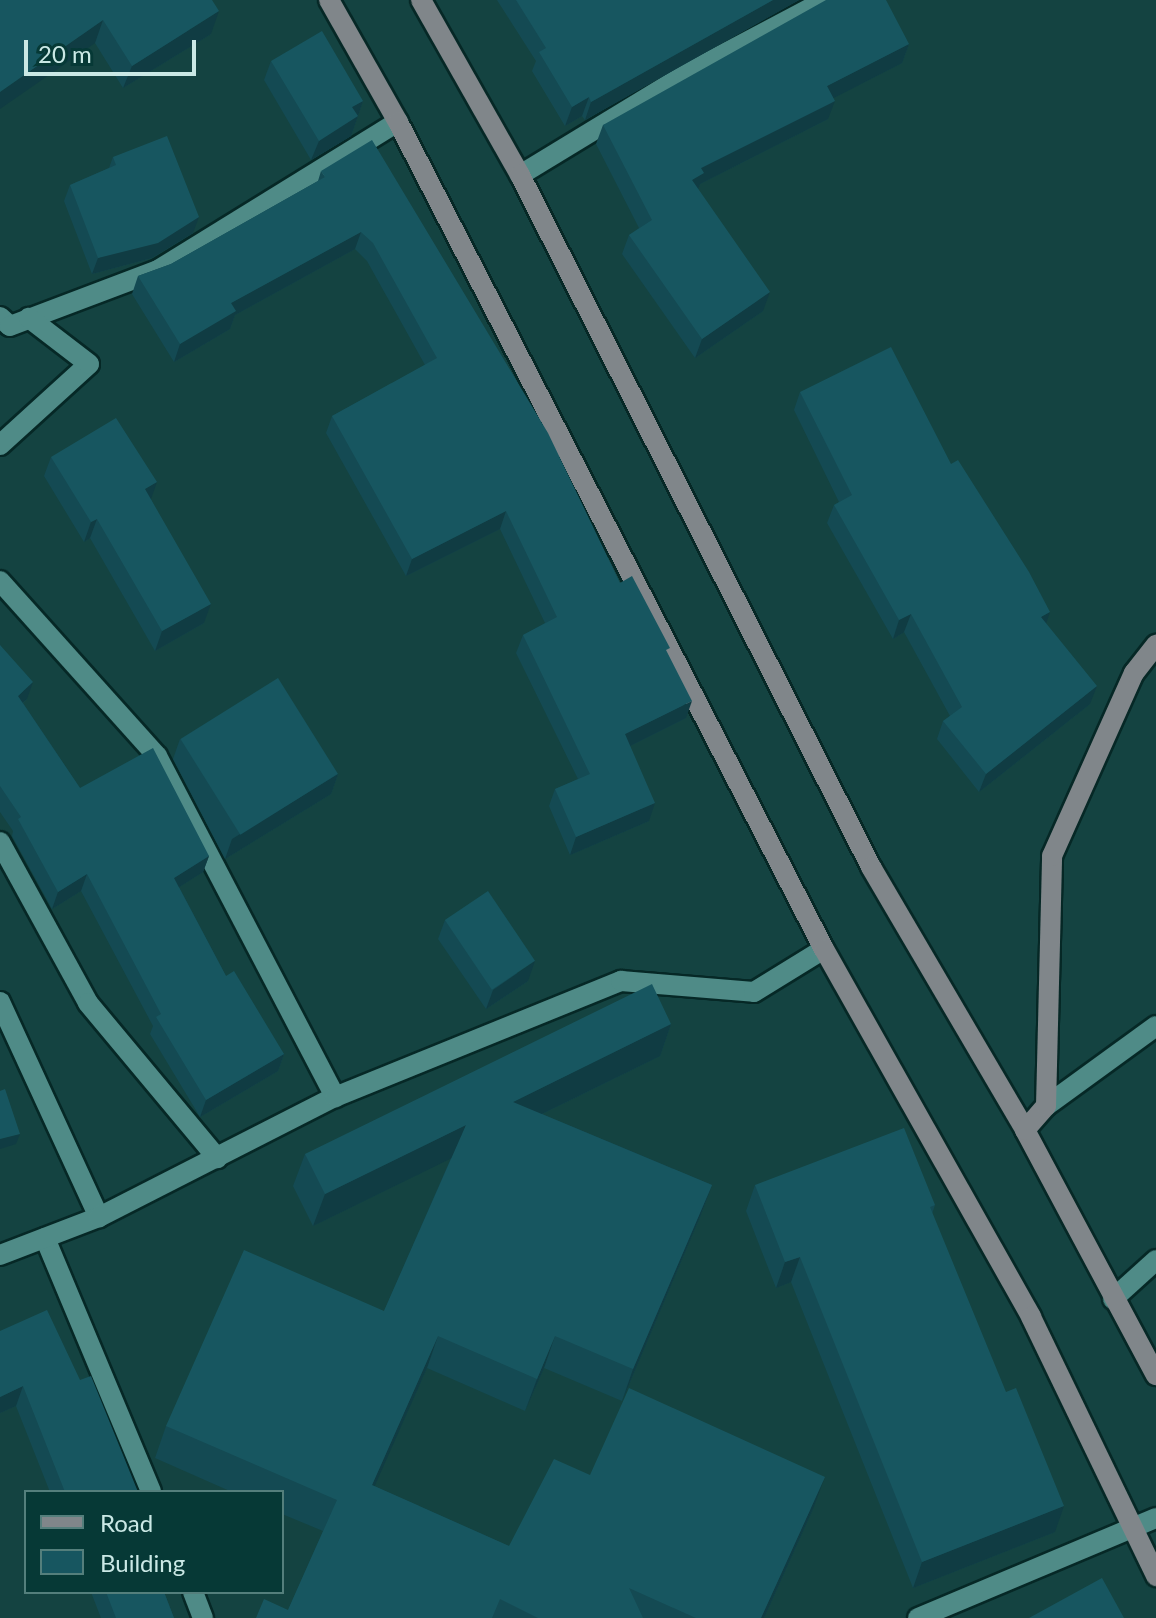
<!DOCTYPE html>
<html>
<head>
<meta charset="utf-8">
<style>
	body { margin:0 }
	#map { position:relative; width:1156px; height:1618px; overflow:hidden; background:#144341; font-family:Lato,sans-serif }
	div>[style] { position:absolute }
	.roads { filter:drop-shadow(2px 0 #062826) drop-shadow(-2px 0 #062826) drop-shadow(0 2px #062826) drop-shadow(0 -2px #062826) }
	.street>* { height:20px; margin:-10px; padding:0 10px; transform-origin:10px; border-radius:10px; background:#4f8b87 }
	.secondary>* { height:20px; margin:-10px; padding:0 10px; transform-origin:10px; border-radius:10px; background:#80868a }
	.wall>* { inset:0; background:#144a53 }
	.shaded-wall>* { inset:0; background:#103c43 }
	.building>* { inset:0; background:#175660; transform-origin:0 0 }
	span { translate:-50% -50%; white-space:nowrap; text-align:center; line-height:1.15; -webkit-text-stroke:6px #063936; paint-order:stroke }
	.legend { position:absolute; left:24px; top:1490px; width:260px; height:104px; box-sizing:border-box; background:#063936; border:2px solid #547f7c; margin:0; padding:10px 14px; list-style:none; font-size:24px; color:#cae8e5 }
	.legend li { display:flex; align-items:center; gap:16px; height:40px }
	.legend b { width:40px; border:2px solid #547f7c }
	.scale { position:absolute; left:24px; top:40px; width:172px; height:36px; box-sizing:border-box; border:4px solid #cae8e5; border-top:0; padding-left:10px; font-size:24px; line-height:28px; white-space:nowrap; color:#cae8e5; -webkit-text-stroke:6px #063936; paint-order:stroke }
</style>
</head>
<body>
<div id="map">
	<div class="roads">
		<div class="street">
			<div style="left:520px;top:175px;width:194px;rotate:-31.3deg"></div>
			<div style="left:686px;top:74px;width:158px;rotate:-27.9deg"></div>
			<div style="left:0;top:317px;width:13px;rotate:42deg"></div>
			<div style="left:10px;top:326px;width:158px;rotate:-20.7deg"></div>
			<div style="left:158px;top:270px;width:282px;rotate:-31.7deg"></div>
			<div style="left:0;top:445px;width:120px;rotate:-42.3deg"></div>
			<div style="left:89px;top:364px;width:76px;rotate:-142.5deg"></div>
			<div style="left:0;top:581px;width:235px;rotate:48.1deg"></div>
			<div style="left:157px;top:756px;width:385px;rotate:62.4deg"></div>
			<div style="left:0;top:842px;width:183px;rotate:61.3deg"></div>
			<div style="left:88px;top:1003px;width:202px;rotate:50.2deg"></div>
			<div style="left:0;top:1002px;width:237px;rotate:65.3deg"></div>
			<div style="left:1046px;top:1106px;width:136px;rotate:-36deg"></div>
			<div style="left:45px;top:1238px;width:275px;rotate:67.3deg"></div>
			<div style="left:0;top:1255px;width:106px;rotate:-21deg"></div>
			<div style="left:99px;top:1217px;width:265px;rotate:-27deg"></div>
			<div style="left:335px;top:1097px;width:309px;rotate:-22.1deg"></div>
			<div style="left:621px;top:981px;width:133px;rotate:4.7deg"></div>
			<div style="left:754px;top:992px;width:82px;rotate:-31.6deg"></div>
			<div style="left:1113px;top:1299px;width:58px;rotate:-42.2deg"></div>
			<div style="left:193px;top:1592px;width:28px;rotate:69deg"></div>
			<div style="left:918px;top:1618px;width:258px;rotate:-22.8deg"></div>
		</div>
		<div class="secondary">
			<div style="left:329px;top:0;width:140px;rotate:60.5deg"></div>
			<div style="left:398px;top:122px;width:930px;rotate:62.75deg"></div>
			<div style="left:824px;top:949px;width:422px;rotate:60.6deg"></div>
			<div style="left:1031px;top:1317px;width:288px;rotate:64.2deg"></div>
			<div style="left:421px;top:0;width:201px;rotate:60.5deg"></div>
			<div style="left:520px;top:175px;width:776px;rotate:63.1deg"></div>
			<div style="left:871px;top:867px;width:305px;rotate:59.6deg"></div>
			<div style="left:1025px;top:1130px;width:278px;rotate:61.9deg"></div>
			<div style="left:1025px;top:1130px;width:32px;rotate:-49deg"></div>
			<div style="left:1046px;top:1106px;width:250px;rotate:-88.6deg"></div>
			<div style="left:1052px;top:856px;width:201px;rotate:-65.9deg"></div>
			<div style="left:1134px;top:673px;width:36px;rotate:-52deg"></div>
		</div>
	</div>
	<div class="wall">
		<div style="clip-path:polygon(0 0,211px 34px,123px 88px,95px 43px)"></div>
		<div style="clip-path:polygon(497px 0,799px 0,585px 120px,582px 116px,565px 126px,532px 71px,536px 61px)"></div>
		<div style="clip-path:polygon(909px 44px,902px 63px,833px 98px,828px 119px,700px 184px,698px 189px,763px 311px,695px 358px,622px 254px,629px 235px,639px 228px,596px 144px,603px 125px)"></div>
		<div style="clip-path:polygon(271px 61px,363px 101px,351px 136px,311px 160px,264px 80px)"></div>
		<div style="clip-path:polygon(113px 157px,193px 233px,152px 258px,92px 274px,64px 201px,70px 185px,109px 168px)"></div>
		<div style="clip-path:polygon(321px 171px,620px 583px,668px 655px,686px 718px,630px 746px,649px 821px,570px 855px,549px 806px,555px 789px,578px 779px,516px 653px,523px 635px,545px 623px,500px 529px,406px 576px,326px 433px,332px 416px,425px 365px,367px 261px,355px 249px,235px 315px,230px 329px,174px 362px,132px 294px,138px 276px,171px 264px,318px 181px)"></div>
		<div style="clip-path:polygon(800px 392px,951px 464px,1046px 623px,1090px 704px,979px 792px,937px 739px,943px 721px,950px 716px,904px 632px,893px 639px,827px 523px,834px 505px,839px 502px,794px 410px)"></div>
		<div style="clip-path:polygon(51px 457px,151px 499px,204px 623px,155px 651px,90px 538px,84px 542px,44px 476px)"></div>
		<div style="clip-path:polygon(0 645px,27px 699px,23px 703px,80px 788px,209px 856px,203px 872px,179px 887px,226px 976px,284px 1054px,278px 1071px,200px 1117px,150px 1034px,153px 1026px,81px 891px,52px 909px,12px 836px,13px 831px,0 812px)"></div>
		<div style="clip-path:polygon(180px 739px,338px 774px,331px 794px,225px 859px,173px 759px)"></div>
		<div style="clip-path:polygon(445px 920px,528px 981px,486px 1009px,438px 939px)"></div>
		<div style="clip-path:polygon(671px 1024px,660px 1056px,542px 1114px,712px 1185px,700px 1217px,622px 1401px,544px 1368px,525px 1411px,427px 1368px,374px 1486px,509px 1546px,590px 1475px,813px 1509px,764px 1618px,256px 1618px,288px 1610px,323px 1531px,282px 1514px,282px 1492px,232px 1492px,155px 1458px,166px 1426px,384px 1311px,451px 1158px,313px 1226px,293px 1186px,305px 1154px)"></div>
		<div style="clip-path:polygon(755px 1185px,935px 1205px,932px 1214px,1055px 1532px,913px 1588px,791px 1282px,776px 1288px,746px 1211px)"></div>
		<div style="clip-path:polygon(0 1331px,80px 1380px,138px 1492px,50px 1492px,16px 1406px,0 1413px)"></div>
		<div style="clip-path:polygon(91px 1592px,164px 1592px,174px 1618px,101px 1618px)"></div>
	</div>
	<div class="shaded-wall">
		<div style="clip-path:polygon(773px 0,799px 0,585px 120px,591px 102px)"></div>
		<div style="clip-path:polygon(219px 11px,211px 34px,123px 88px,132px 66px)"></div>
		<div style="clip-path:polygon(103px 20px,95px 43px,0 109px,0 92px)"></div>
		<div style="clip-path:polygon(909px 44px,902px 63px,820px 105px,827px 86px)"></div>
		<div style="clip-path:polygon(589px 97px,582px 116px,565px 126px,572px 107px)"></div>
		<div style="clip-path:polygon(363px 101px,351px 136px,311px 160px,319px 141px,352px 107px)"></div>
		<div style="clip-path:polygon(835px 101px,828px 119px,700px 184px,697px 192px,692px 180px,701px 168px)"></div>
		<div style="clip-path:polygon(199px 217px,193px 233px,152px 258px,92px 274px,98px 258px)"></div>
		<div style="clip-path:polygon(361px 232px,355px 249px,235px 315px,230px 329px,174px 362px,180px 344px,231px 303px)"></div>
		<div style="clip-path:polygon(770px 292px,763px 311px,695px 358px,702px 339px)"></div>
		<div style="clip-path:polygon(157px 482px,150px 502px,145px 489px)"></div>
		<div style="clip-path:polygon(506px 511px,500px 529px,406px 576px,412px 559px)"></div>
		<div style="clip-path:polygon(97px 519px,90px 538px,84px 542px,91px 522px)"></div>
		<div style="clip-path:polygon(211px 604px,204px 623px,155px 651px,162px 631px)"></div>
		<div style="clip-path:polygon(1050px 612px,1044px 630px,1041px 617px)"></div>
		<div style="clip-path:polygon(911px 614px,904px 632px,893px 639px,899px 620px)"></div>
		<div style="clip-path:polygon(33px 682px,27px 699px,12px 712px,18px 696px)"></div>
		<div style="clip-path:polygon(1097px 686px,1090px 704px,979px 792px,986px 774px)"></div>
		<div style="clip-path:polygon(692px 701px,686px 718px,618px 752px,625px 734px)"></div>
		<div style="clip-path:polygon(338px 774px,331px 794px,225px 859px,232px 839px)"></div>
		<div style="clip-path:polygon(655px 803px,649px 821px,570px 855px,576px 837px)"></div>
		<div style="clip-path:polygon(209px 856px,203px 872px,168px 894px,174px 878px)"></div>
		<div style="clip-path:polygon(87px 874px,81px 891px,52px 909px,58px 892px)"></div>
		<div style="clip-path:polygon(535px 961px,528px 981px,486px 1009px,493px 990px)"></div>
		<div style="clip-path:polygon(671px 1024px,660px 1056px,501px 1134px,513px 1102px)"></div>
		<div style="clip-path:polygon(284px 1054px,278px 1071px,200px 1117px,206px 1100px)"></div>
		<div style="clip-path:polygon(466px 1125px,454px 1157px,313px 1226px,325px 1194px)"></div>
		<div style="clip-path:polygon(20px 1134px,16px 1144px,0 1149px,0 1139px)"></div>
		<div style="clip-path:polygon(712px 1185px,700px 1217px,622px 1401px,633px 1369px)"></div>
		<div style="clip-path:polygon(800px 1257px,791px 1282px,776px 1288px,785px 1262px)"></div>
		<div style="clip-path:polygon(438px 1336px,427px 1368px,361px 1517px,372px 1485px)"></div>
		<div style="clip-path:polygon(555px 1336px,544px 1368px,525px 1411px,537px 1379px)"></div>
		<div style="clip-path:polygon(23px 1386px,16px 1406px,0 1413px,0 1397px)"></div>
		<div style="clip-path:polygon(825px 1477px,813px 1509px,764px 1618px,761px 1618px)"></div>
		<div style="clip-path:polygon(1064px 1506px,1055px 1532px,913px 1588px,922px 1562px)"></div>
	</div>
	<div class="building">
		<div style="clip-path:polygon(0 0,212px 0,219px 11px,132px 66px,103px 20px,0 92px)"></div>
		<div style="clip-path:polygon(516px 0,773px 0,591px 102px,589px 97px,572px 107px,539px 52px,546px 48px)"></div>
		<div style="clip-path:polygon(826px 0,886px 0,909px 44px,827px 86px,835px 101px,701px 168px,704px 173px,692px 180px,770px 292px,702px 339px,629px 235px,652px 220px,603px 125px)"></div>
		<div style="clip-path:polygon(322px 31px,363px 101px,352px 107px,358px 116px,319px 141px,271px 61px)"></div>
		<div style="clip-path:polygon(167px 136px,199px 217px,158px 243px,98px 258px,70px 185px,116px 165px,113px 157px)"></div>
		<div style="clip-path:polygon(372px 140px,548px 433px,620px 583px,632px 576px,670px 648px,666px 650px,692px 701px,625px 734px,655px 803px,576px 837px,555px 789px,590px 774px,523px 635px,557px 617px,506px 511px,412px 559px,332px 416px,437px 358px,373px 243px,361px 232px,231px 303px,236px 311px,180px 344px,138px 276px,171px 264px,325px 177px,321px 171px)"></div>
		<div style="clip-path:polygon(891px 347px,951px 464px,958px 460px,1029px 572px,1050px 612px,1041px 617px,1097px 686px,986px 774px,943px 721px,962px 707px,911px 614px,899px 620px,834px 505px,852px 495px,800px 392px)"></div>
		<div style="clip-path:polygon(116px 418px,157px 482px,145px 489px,211px 604px,162px 631px,97px 519px,91px 522px,51px 457px)"></div>
		<div style="clip-path:polygon(0 645px,33px 682px,18px 696px,80px 788px,153px 748px,209px 856px,174px 878px,226px 976px,234px 971px,284px 1054px,206px 1100px,156px 1017px,161px 1014px,87px 874px,58px 892px,18px 819px,21px 817px,0 786px)"></div>
		<div style="left:278px;top:678px;width:113px;height:115px;rotate:58deg"></div>
		<div style="left:488px;top:891px;width:84px;height:52px;rotate:56deg"></div>
		<div style="clip-path:polygon(652px 984px,671px 1024px,513px 1102px,712px 1185px,633px 1369px,555px 1336px,537px 1379px,438px 1336px,372px 1485px,509px 1546px,554px 1459px,590px 1475px,629px 1388px,825px 1477px,761px 1618px,696px 1618px,629px 1588px,643px 1618px,538px 1618px,500px 1599px,492px 1618px,256px 1618px,264px 1599px,288px 1610px,337px 1500px,166px 1426px,244px 1250px,384px 1311px,466px 1125px,325px 1194px,305px 1154px)"></div>
		<div style="clip-path:polygon(5px 1089px,20px 1134px,0 1139px,0 1091px)"></div>
		<div style="clip-path:polygon(904px 1128px,935px 1205px,930px 1207px,1006px 1392px,1016px 1388px,1064px 1506px,922px 1562px,800px 1257px,785px 1262px,755px 1185px)"></div>
		<div style="clip-path:polygon(47px 1310px,80px 1380px,91px 1376px,138px 1492px,65px 1492px,23px 1386px,0 1397px,0 1331px)"></div>
		<div style="clip-path:polygon(1102px 1578px,1124px 1618px,1029px 1618px)"></div>
		<div style="clip-path:polygon(106px 1592px,164px 1592px,174px 1618px,116px 1618px)"></div>
	</div>
	<ul class="legend">
	<li><b style="height:10px;background:#80868a"></b>Road</li>
	<li><b style="height:22px;background:#175660"></b>Building</li>
	</ul>
	<div class="scale">20 m</div>
</div>
</body>
</html>
